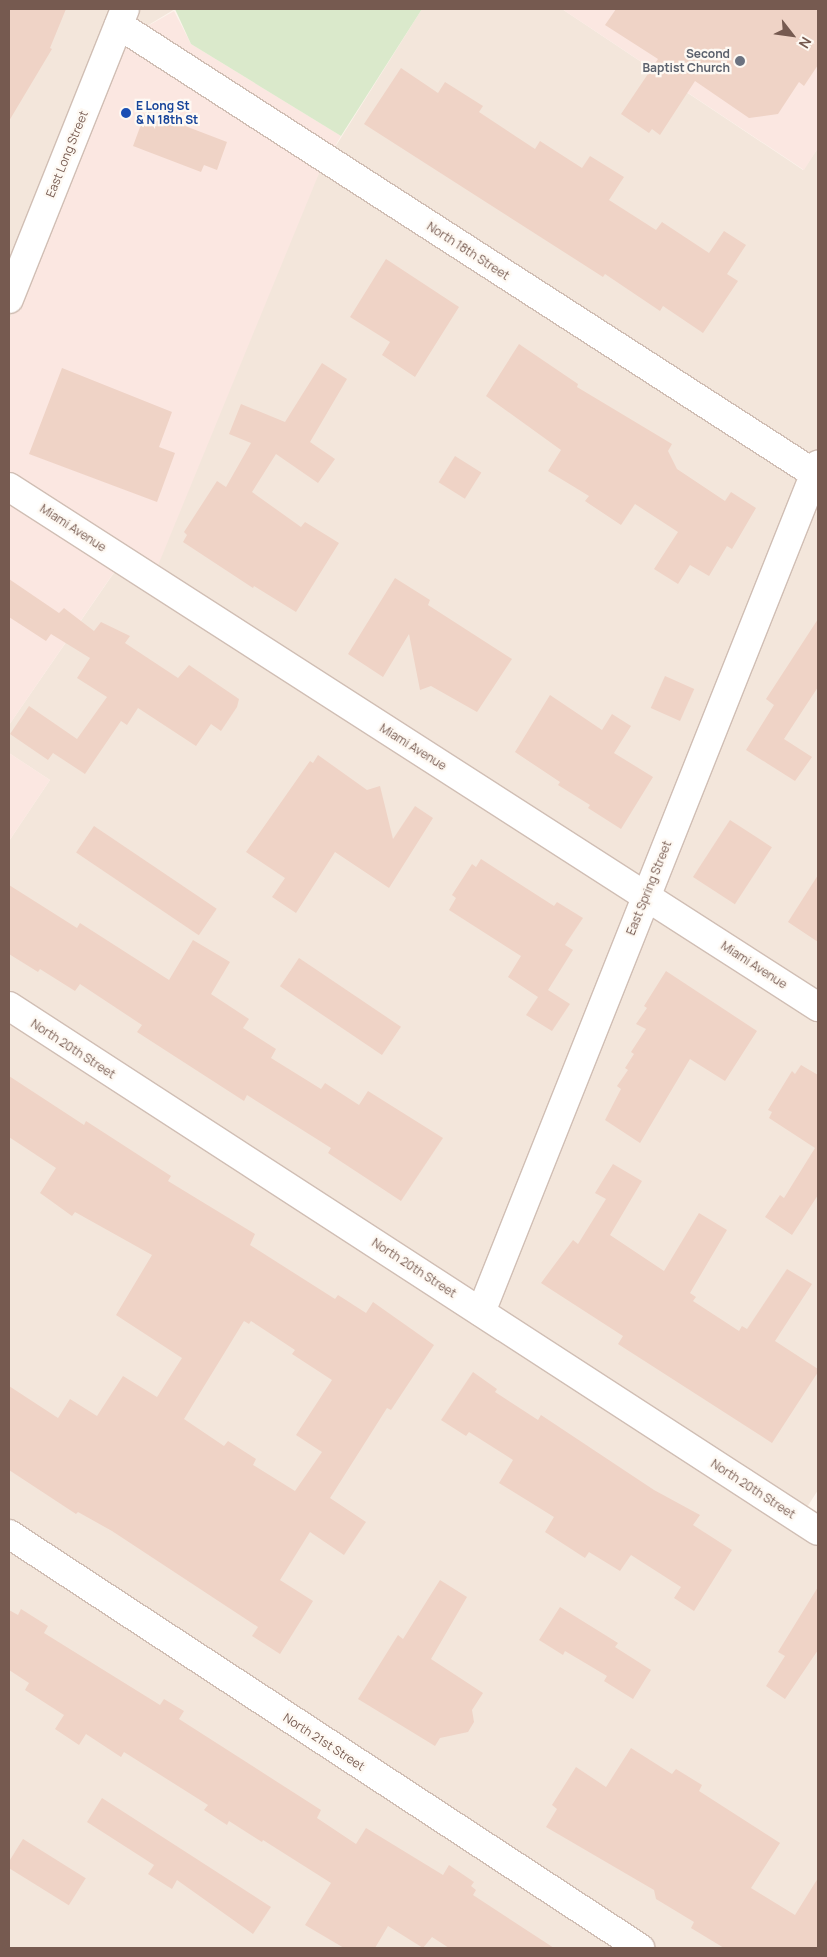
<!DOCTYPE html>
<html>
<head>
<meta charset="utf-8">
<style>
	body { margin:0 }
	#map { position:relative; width:827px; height:1957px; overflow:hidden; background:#fcf4ec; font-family:Manrope,sans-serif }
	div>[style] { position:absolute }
	.residential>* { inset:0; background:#f3e6db }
	.commercial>* { inset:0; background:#fbe7e1 }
	.green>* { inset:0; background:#dae9cb }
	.building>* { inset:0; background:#efd3c6; transform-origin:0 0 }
	.roads { filter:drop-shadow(1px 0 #d0beb4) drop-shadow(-1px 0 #d0beb4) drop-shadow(0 1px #d0beb4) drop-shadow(0 -1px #d0beb4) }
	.minor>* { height:28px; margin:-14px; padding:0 14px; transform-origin:14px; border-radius:14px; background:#fff }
	.dots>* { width:14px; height:14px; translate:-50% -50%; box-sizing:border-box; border:2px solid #fef9f3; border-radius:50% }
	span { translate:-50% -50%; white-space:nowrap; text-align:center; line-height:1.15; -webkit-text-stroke:4.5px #fef9f3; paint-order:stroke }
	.worship-label { font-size:12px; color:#5b616d; font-weight:700 }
	.right { translate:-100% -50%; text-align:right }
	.transit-label { font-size:12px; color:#164399; font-weight:700 }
	.left { translate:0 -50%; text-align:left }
	.street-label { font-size:12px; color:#765a50 }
	.frame { position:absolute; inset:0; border:10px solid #765a50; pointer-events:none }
	.north { position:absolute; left:767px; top:10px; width:50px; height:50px; -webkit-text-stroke:4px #fef9f3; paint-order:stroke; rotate:120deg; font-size:14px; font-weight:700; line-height:20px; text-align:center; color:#765a50 }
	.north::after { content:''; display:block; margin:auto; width:18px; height:22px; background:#765a50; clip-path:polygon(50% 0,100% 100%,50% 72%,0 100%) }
</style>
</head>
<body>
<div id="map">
	<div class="residential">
		<div style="clip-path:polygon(9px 9px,175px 9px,127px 38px,9px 321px)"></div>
		<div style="clip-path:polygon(422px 9px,562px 9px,803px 170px,818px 148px,818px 1490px,797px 1523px,818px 1536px,818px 1948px,9px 1948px,9px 841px,50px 780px,9px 753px,9px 725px,122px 561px,320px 171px)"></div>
	</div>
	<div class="commercial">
		<div style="clip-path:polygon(562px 9px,818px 9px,818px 148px,804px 170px)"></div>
		<div style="clip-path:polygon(174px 11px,191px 44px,341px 136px,320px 171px,152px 580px,121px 562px,9px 725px,9px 321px,127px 38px)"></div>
		<div style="clip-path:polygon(9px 753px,50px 780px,9px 841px)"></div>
	</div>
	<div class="green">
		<div style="clip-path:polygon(175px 9px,422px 9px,341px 136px,191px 44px)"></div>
	</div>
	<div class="building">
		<div style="clip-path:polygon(9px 9px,66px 9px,50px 48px,52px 49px,9px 121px)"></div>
		<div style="clip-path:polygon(616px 9px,818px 9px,818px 65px,804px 86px,799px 82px,778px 114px,749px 118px,695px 81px,660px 135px,652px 129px,649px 133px,621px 114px,658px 59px,605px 25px)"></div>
		<div style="clip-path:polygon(401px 68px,438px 93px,445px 82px,483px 106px,479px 112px,535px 149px,540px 141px,582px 168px,590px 156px,624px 177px,609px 200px,656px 230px,662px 222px,709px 253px,724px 231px,746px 245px,727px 274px,738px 281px,703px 333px,663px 306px,660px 311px,605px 274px,603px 277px,364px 124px)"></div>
		<div style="clip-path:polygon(146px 111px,227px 142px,217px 170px,204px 165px,201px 172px,133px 146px)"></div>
		<div style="clip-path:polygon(386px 259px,459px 307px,415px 377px,382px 355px,390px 342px,350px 317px)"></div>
		<div style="clip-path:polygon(519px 344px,578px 384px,577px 387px,672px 444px,668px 451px,677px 469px,725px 501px,731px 492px,756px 508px,732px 549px,727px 546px,709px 576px,690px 565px,678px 584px,654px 569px,678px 532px,635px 504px,621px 525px,585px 501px,589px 496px,548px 471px,561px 450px,486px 396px)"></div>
		<div style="clip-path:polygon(322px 363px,347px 379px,310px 442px,335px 459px,318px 483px,276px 454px,252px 492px,301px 527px,305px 522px,339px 543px,296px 612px,254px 586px,253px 588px,183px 542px,187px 535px,184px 532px,217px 481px,226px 487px,251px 443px,229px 434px,241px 404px,285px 422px)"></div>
		<div style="clip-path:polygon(62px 368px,172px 412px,159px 447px,175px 453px,157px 502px,29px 454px)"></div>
		<div style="left:455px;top:456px;width:31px;height:31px;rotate:32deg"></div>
		<div style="clip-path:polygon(395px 578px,430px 600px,428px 605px,512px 659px,477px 712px,431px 686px,420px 690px,409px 634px,383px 677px,348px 654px)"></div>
		<div style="clip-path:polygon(9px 579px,59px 613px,64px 608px,94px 631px,101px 622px,130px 636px,125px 643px,178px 678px,189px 665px,239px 699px,237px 707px,221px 731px,211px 724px,196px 746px,138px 708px,127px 725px,121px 721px,85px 774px,53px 753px,48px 760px,10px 734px,29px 706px,77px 739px,107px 697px,77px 678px,90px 658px,51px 634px,46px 641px,9px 617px)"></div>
		<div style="clip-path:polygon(818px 619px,818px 687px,784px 739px,812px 757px,795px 781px,746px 750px,774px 705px,766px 699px)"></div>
		<div style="left:665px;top:676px;width:32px;height:35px;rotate:24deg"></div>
		<div style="clip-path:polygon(550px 695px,602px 730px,612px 714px,631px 726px,614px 753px,653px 777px,621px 829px,588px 808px,590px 805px,558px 785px,560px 782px,515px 752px)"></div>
		<div style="clip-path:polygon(318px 755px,367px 790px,380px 786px,393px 839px,415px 806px,433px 818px,389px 888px,335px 852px,296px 913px,272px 897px,285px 878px,246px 852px,310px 761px,313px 763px)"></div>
		<div style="left:730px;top:820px;width:50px;height:68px;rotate:33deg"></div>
		<div style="left:94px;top:826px;width:148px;height:32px;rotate:34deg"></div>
		<div style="clip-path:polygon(481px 859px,554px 906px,557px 902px,583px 918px,565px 945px,573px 950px,548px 990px,570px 1004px,552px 1031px,526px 1015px,538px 997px,508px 977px,521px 956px,449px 910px,456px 898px,452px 895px,472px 864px,476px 867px)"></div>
		<div style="clip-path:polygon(818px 875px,818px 942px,788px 922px)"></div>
		<div style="clip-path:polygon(9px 885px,77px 928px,80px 923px,169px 980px,193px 940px,230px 962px,211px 994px,249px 1019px,243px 1028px,276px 1049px,271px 1058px,321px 1089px,325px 1083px,359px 1105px,368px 1091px,443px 1138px,401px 1201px,328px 1153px,331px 1148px,247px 1095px,244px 1101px,137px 1032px,142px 1025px,80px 984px,75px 991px,40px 969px,38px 972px,9px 954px)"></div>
		<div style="left:299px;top:958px;width:123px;height:34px;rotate:34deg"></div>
		<div style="clip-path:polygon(666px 971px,757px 1031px,725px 1081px,690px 1059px,640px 1143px,605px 1120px,621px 1089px,617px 1086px,628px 1070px,625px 1068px,634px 1054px,631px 1052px,646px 1029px,636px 1024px,647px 1008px,644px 1006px)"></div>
		<div style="clip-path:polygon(801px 1065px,818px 1075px,818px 1195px,792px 1235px,765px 1217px,780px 1195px,784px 1198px,815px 1148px,769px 1118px,772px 1112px,768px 1110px,792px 1071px,795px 1074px)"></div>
		<div style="clip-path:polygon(evenodd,9px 1076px,84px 1125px,86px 1121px,171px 1176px,168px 1181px,255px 1234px,250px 1245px,335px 1299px,338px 1295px,366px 1313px,373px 1302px,434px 1345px,391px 1410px,387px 1408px,330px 1498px,366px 1522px,344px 1555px,310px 1532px,280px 1580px,313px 1601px,280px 1654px,252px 1636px,258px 1627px,112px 1531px,78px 1512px,76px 1514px,9px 1470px,9px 1386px,58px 1418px,70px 1399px,97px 1416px,123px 1376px,157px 1397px,182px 1358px,116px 1315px,152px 1255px,75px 1212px,72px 1216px,40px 1193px,56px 1168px,9px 1137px,9px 1076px,244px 1321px,249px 1324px,251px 1321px,295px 1350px,292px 1354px,332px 1380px,296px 1435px,322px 1452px,295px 1491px,253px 1465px,256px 1459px,228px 1441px,224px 1446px,184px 1419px,244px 1321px)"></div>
		<div style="clip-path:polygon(613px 1164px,642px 1181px,610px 1235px,664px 1271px,699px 1213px,727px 1230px,690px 1293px,696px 1297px,693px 1301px,739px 1331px,742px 1326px,747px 1329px,787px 1269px,812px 1284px,775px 1341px,818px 1369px,818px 1372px,772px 1443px,618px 1344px,623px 1336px,541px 1283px,573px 1240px,578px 1244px,606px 1199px,595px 1193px)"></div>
		<div style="clip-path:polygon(473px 1372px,497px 1389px,495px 1392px,538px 1420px,541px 1415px,654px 1490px,700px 1515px,693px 1525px,732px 1550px,694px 1611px,674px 1598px,681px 1587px,631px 1555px,620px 1571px,589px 1552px,585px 1558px,545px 1532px,554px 1517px,499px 1483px,513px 1460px,469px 1432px,466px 1436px,441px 1420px)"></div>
		<div style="clip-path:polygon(440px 1580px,467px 1597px,431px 1659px,483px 1693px,472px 1710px,474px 1722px,468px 1732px,440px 1738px,435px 1746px,358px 1699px,398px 1635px,403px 1639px)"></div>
		<div style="clip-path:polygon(818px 1587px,818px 1650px,785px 1699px,766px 1686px,785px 1656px,778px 1652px)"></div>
		<div style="clip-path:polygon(560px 1607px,618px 1643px,615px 1647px,651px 1670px,633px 1699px,604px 1681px,607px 1676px,565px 1651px,563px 1655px,539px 1640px)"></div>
		<div style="clip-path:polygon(21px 1609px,48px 1626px,44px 1633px,160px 1705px,164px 1699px,184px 1711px,179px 1719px,321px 1810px,317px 1818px,356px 1844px,366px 1828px,443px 1875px,449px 1865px,474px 1882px,471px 1886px,476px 1890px,473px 1895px,554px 1948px,449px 1948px,432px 1937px,423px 1948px,388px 1926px,375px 1948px,344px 1948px,305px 1925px,331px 1883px,263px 1840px,262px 1842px,229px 1821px,227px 1825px,204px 1810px,208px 1805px,124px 1752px,121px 1757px,86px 1734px,79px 1745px,55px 1729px,64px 1715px,25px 1690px,29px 1683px,9px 1670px,9px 1610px,18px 1615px)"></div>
		<div style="clip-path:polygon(631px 1748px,672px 1774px,676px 1769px,702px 1785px,699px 1791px,780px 1843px,751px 1888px,795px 1915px,818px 1878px,818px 1948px,724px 1948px,691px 1928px,694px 1922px,656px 1899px,654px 1890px,546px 1827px,557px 1809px,552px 1805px,576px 1767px,606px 1787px)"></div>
		<div style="clip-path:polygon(102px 1798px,271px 1907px,253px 1934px,177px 1880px,172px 1889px,148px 1874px,154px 1865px,87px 1822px)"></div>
		<div style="left:23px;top:1839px;width:74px;height:32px;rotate:32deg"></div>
	</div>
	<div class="roads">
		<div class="minor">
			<div style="left:119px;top:25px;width:832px;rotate:32.83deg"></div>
			<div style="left:9px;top:299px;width:312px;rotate:-68.2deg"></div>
			<div style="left:9px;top:487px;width:962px;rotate:32.73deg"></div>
			<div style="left:9px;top:1006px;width:964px;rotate:32.98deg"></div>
			<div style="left:481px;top:1312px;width:912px;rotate:-68.3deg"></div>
			<div style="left:9px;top:1534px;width:755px;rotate:33.27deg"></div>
		</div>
	</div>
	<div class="dots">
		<div style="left:740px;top:61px;background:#6b7280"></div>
		<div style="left:126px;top:113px;background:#1a4fb4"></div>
	</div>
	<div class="worship-label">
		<span class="right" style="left:730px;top:61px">Second<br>Baptist Church</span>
	</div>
	<div class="transit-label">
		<span class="left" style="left:136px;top:113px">E Long St<br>&amp; N 18th St</span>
	</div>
	<div class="street-label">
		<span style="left:67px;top:154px;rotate:-68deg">East Long Street</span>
		<span style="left:468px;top:251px;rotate:33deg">North 18th Street</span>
		<span style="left:73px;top:528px;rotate:33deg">Miami Avenue</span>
		<span style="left:413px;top:747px;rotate:32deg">Miami Avenue</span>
		<span style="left:649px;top:888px;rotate:-68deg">East Spring Street</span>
		<span style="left:754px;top:965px;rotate:33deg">Miami Avenue</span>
		<span style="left:73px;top:1049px;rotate:33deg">North 20th Street</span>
		<span style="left:414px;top:1268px;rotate:33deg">North 20th Street</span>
		<span style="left:753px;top:1489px;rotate:33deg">North 20th Street</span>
		<span style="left:324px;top:1742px;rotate:33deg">North 21st Street</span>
	</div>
	<div class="frame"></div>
	<div class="north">N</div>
</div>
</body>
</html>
